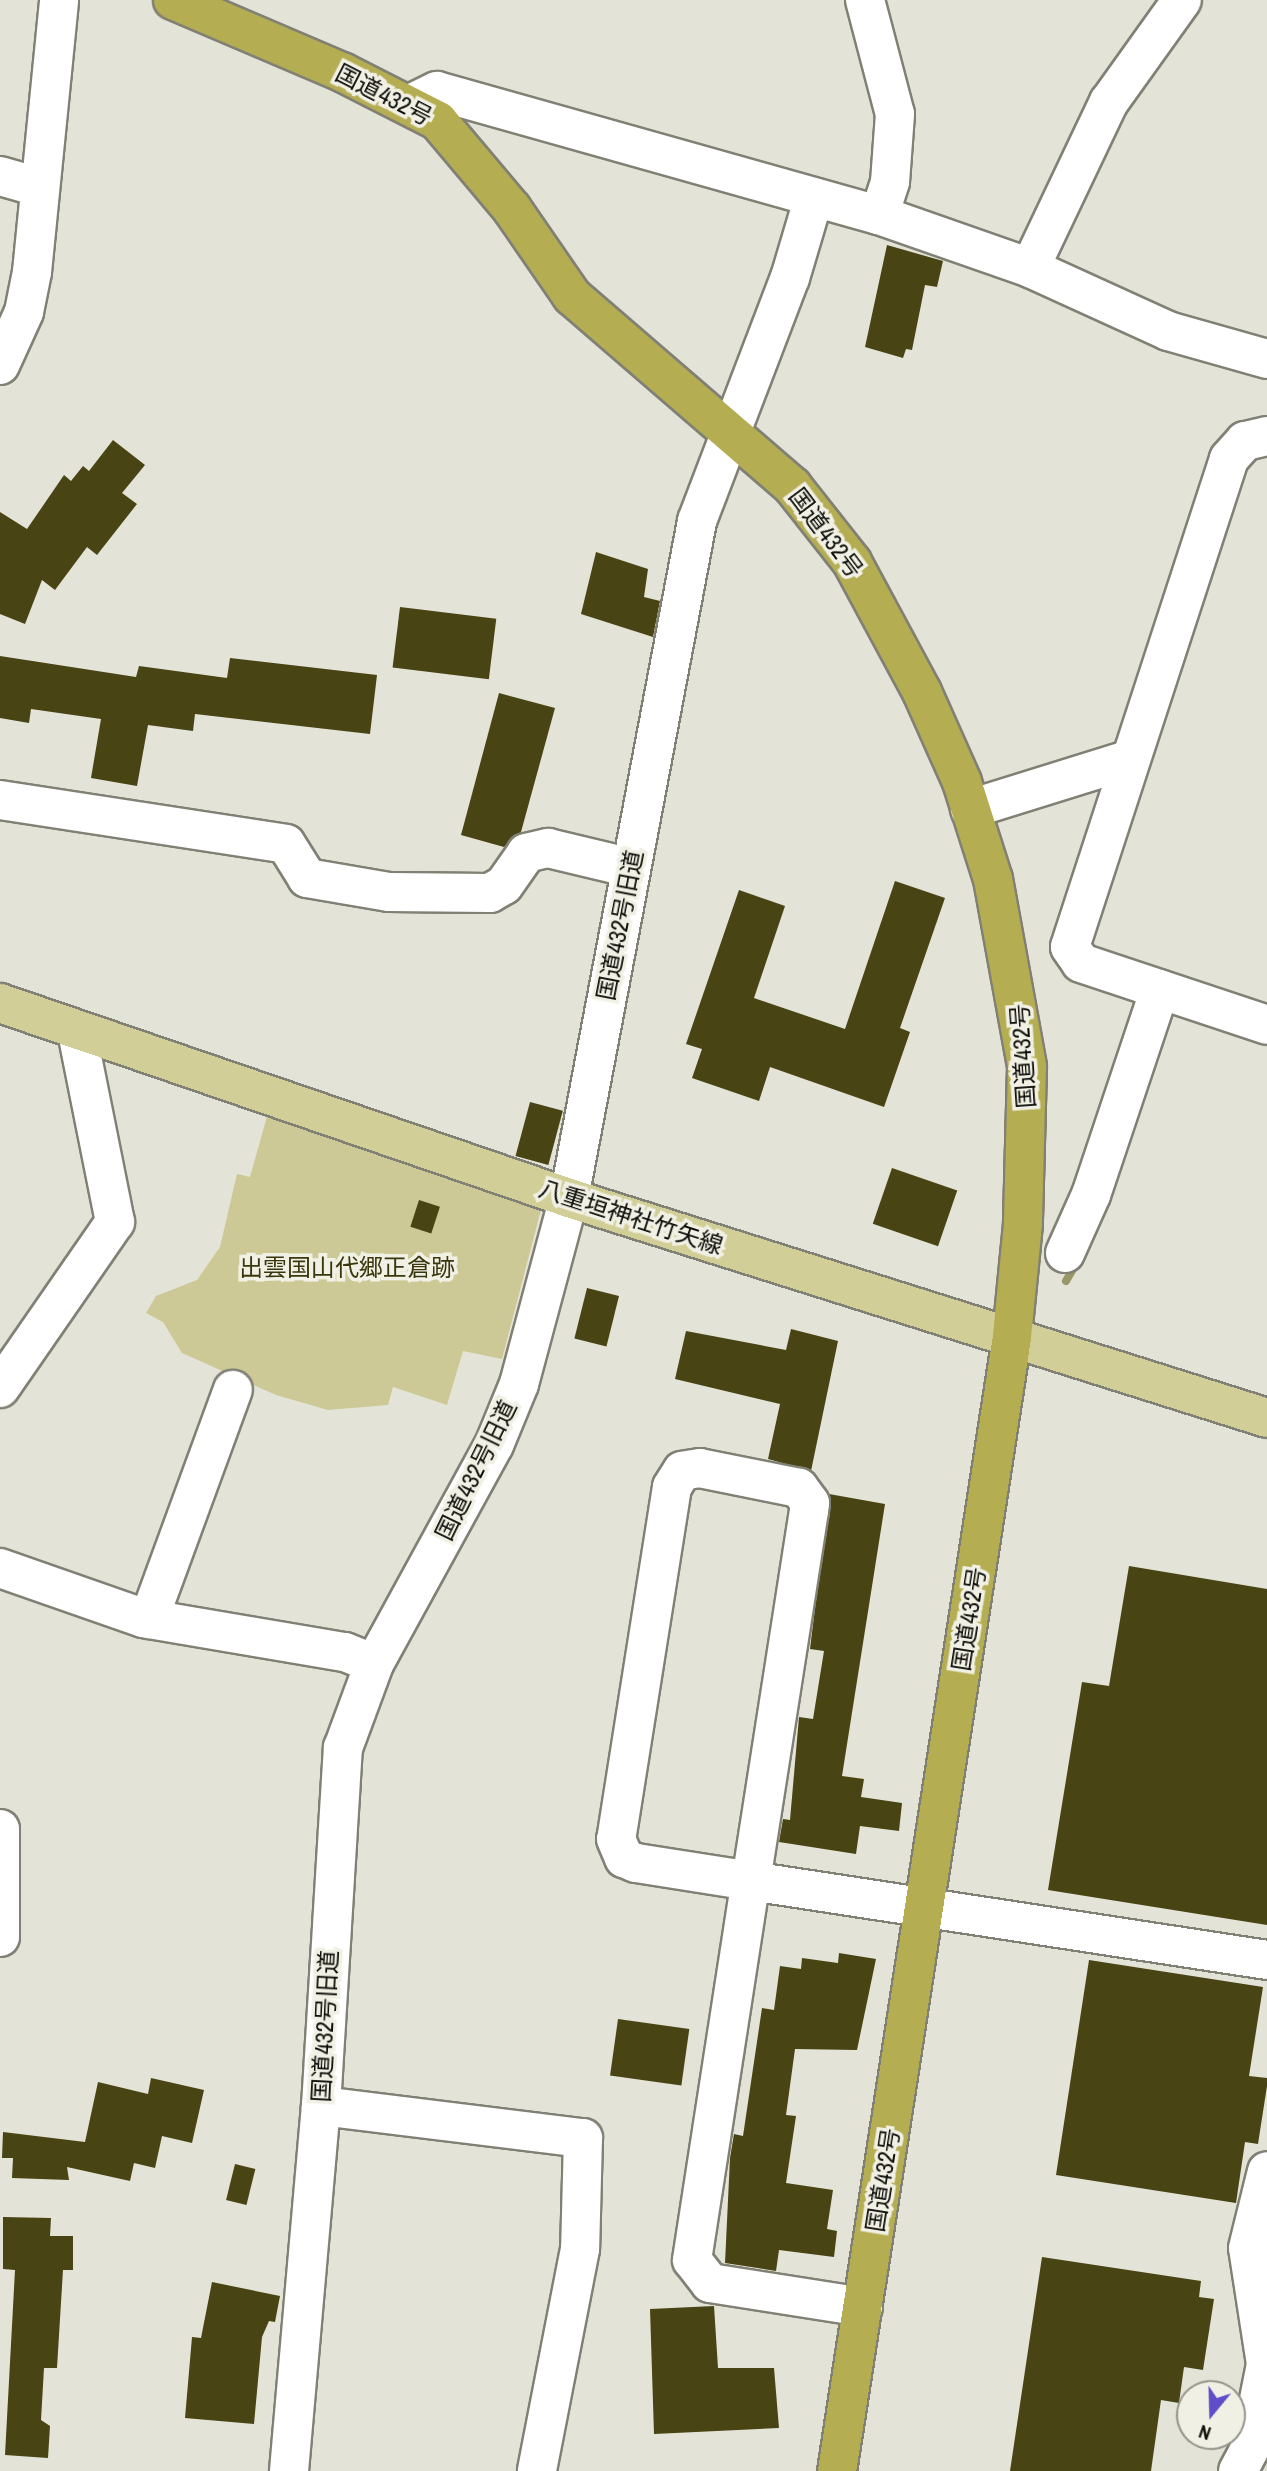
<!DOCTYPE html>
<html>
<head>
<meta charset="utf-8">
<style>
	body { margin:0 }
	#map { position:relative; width:1267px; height:2471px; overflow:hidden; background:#e4e3d7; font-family:"Archivo Narrow","Noto Sans JP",sans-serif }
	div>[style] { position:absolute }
	.green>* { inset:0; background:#ccc997 }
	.stream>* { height:8px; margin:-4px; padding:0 4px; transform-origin:4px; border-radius:4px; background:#9a9766 }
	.building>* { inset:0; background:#484413; transform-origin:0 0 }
	.roads { filter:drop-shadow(2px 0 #818075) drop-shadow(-2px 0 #818075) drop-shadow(0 2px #818075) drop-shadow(0 -2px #818075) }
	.minor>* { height:38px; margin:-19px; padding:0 19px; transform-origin:19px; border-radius:19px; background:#fff }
	.major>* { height:38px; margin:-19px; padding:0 19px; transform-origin:19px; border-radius:19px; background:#d2ce97 }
	.highway>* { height:38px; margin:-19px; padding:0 19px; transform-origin:19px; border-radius:19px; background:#b4ad52 }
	span { translate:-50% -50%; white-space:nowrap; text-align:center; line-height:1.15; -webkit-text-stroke:7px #f1f0e4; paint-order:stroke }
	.street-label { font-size:24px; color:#0c0c08 }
	.park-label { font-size:24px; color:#3a370e }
	.north { position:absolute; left:1176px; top:2380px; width:70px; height:70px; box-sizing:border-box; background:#f1f0e4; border:2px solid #95958c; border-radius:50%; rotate:199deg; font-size:19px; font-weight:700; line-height:28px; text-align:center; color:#0c0c08 }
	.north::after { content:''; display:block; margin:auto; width:24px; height:32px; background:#5f4ec7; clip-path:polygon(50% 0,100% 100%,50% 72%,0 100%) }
</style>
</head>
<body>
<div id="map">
	<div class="green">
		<div style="clip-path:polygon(269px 1109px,543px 1202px,502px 1359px,463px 1351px,447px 1405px,393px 1387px,388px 1405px,328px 1410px,276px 1395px,182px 1353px,163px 1322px,146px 1313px,156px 1296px,197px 1280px,220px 1247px,237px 1174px,250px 1177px)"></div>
	</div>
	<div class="stream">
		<div style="left:1066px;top:1281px;width:22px;rotate:-60deg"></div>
	</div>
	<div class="building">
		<div style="clip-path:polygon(887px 245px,943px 261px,937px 287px,925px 285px,912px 350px,906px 349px,903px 358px,865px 347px)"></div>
		<div style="clip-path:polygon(113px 440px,145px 465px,122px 493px,137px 504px,97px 555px,87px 547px,55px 590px,42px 580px,25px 624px,0 614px,0 512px,27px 529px,64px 475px,71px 481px,83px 466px,89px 471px)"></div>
		<div style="clip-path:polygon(596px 552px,648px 569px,644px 597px,660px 601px,653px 637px,581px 614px)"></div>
		<div style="left:400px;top:607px;width:97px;height:61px;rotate:7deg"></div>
		<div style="clip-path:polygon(0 656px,136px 677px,139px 666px,227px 678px,230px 658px,377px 675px,370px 734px,195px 714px,193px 731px,148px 725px,137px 786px,91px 778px,101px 719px,31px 709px,29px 723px,0 718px)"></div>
		<div style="clip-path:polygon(499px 693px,555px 708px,521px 832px,504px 847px,461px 835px)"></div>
		<div style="clip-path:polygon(895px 881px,945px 898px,900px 1028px,910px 1032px,884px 1107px,770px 1067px,759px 1101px,692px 1078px,702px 1049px,686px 1044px,739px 890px,785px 906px,754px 998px,845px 1029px)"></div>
		<div style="left:530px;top:1102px;width:34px;height:56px;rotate:15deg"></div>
		<div style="left:892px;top:1168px;width:69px;height:59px;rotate:19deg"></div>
		<div style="left:419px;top:1200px;width:22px;height:28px;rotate:18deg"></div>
		<div style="left:587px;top:1288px;width:33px;height:52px;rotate:14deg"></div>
		<div style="clip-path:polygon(791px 1329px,838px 1341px,811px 1471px,768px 1459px,780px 1404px,675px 1379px,686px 1331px,786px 1350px)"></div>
		<div style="clip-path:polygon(829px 1494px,885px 1504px,842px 1776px,864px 1779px,861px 1797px,902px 1803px,899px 1831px,860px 1826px,856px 1854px,779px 1842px,783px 1819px,790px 1820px,799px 1717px,813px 1719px,824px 1651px,810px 1649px)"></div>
		<div style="clip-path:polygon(1129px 1566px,1267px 1589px,1267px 1925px,1048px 1890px,1082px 1682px,1109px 1686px)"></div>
		<div style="clip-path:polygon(839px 1953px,876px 1959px,857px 2050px,795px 2049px,786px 2115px,796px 2116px,786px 2183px,833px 2190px,827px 2229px,837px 2231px,834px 2257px,779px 2250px,776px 2271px,725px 2263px,730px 2158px,734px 2134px,743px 2136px,762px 2008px,774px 2010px,780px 1966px,801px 1969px,802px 1958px,838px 1963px)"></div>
		<div style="clip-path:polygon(1089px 1960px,1263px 1987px,1249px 2076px,1267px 2078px,1267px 2086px,1258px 2144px,1245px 2142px,1236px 2203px,1056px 2175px)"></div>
		<div style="left:618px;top:2019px;width:72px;height:57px;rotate:8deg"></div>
		<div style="clip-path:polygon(151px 2078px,204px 2090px,192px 2143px,162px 2136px,155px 2168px,134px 2163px,130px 2181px,67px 2167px,69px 2180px,12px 2178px,13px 2158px,2px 2158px,3px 2132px,85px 2142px,98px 2082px,148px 2094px)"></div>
		<div style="left:235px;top:2164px;width:21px;height:37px;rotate:14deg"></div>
		<div style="clip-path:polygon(3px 2217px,51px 2218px,50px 2236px,73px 2236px,73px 2270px,63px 2270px,57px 2368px,44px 2368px,41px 2420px,50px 2426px,48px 2458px,5px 2455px,15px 2270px,3px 2269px)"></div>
		<div style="clip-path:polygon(1042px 2257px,1201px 2281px,1199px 2297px,1214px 2299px,1203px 2370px,1184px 2367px,1179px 2403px,1161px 2400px,1151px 2471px,1010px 2471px)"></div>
		<div style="clip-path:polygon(212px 2282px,280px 2296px,275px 2322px,269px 2321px,262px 2337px,254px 2424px,185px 2418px,192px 2337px,201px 2338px)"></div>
		<div style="clip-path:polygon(714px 2306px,718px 2368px,774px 2368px,779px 2428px,654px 2434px,650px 2309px)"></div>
	</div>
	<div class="roads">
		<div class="minor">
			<div style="left:865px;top:0;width:118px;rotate:75.3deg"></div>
			<div style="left:895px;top:114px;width:68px;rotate:94.2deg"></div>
			<div style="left:890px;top:182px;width:35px;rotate:108deg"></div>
			<div style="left:410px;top:104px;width:30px;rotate:-26deg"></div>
			<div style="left:437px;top:91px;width:459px;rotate:15.7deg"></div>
			<div style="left:879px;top:215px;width:160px;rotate:19.3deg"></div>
			<div style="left:1030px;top:268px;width:152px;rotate:24.5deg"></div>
			<div style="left:1168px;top:331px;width:103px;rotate:15.8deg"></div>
			<div style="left:0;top:176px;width:41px;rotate:15.8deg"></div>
			<div style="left:1030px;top:268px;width:184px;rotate:-64.6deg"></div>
			<div style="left:1109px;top:102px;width:125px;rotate:-54.4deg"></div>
			<div style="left:0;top:365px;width:58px;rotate:-65.6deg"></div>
			<div style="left:24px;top:312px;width:41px;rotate:-78.7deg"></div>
			<div style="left:32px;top:272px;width:273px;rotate:-84.3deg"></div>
			<div style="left:1267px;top:436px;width:23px;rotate:167deg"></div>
			<div style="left:1245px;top:441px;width:24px;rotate:132deg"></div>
			<div style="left:1229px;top:459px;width:513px;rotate:108.05deg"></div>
			<div style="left:1070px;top:947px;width:19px;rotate:55deg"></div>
			<div style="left:1081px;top:963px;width:196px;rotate:18.4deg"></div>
			<div style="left:0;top:800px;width:289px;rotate:8.7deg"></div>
			<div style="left:286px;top:844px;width:40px;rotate:58deg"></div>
			<div style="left:307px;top:878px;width:83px;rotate:9.7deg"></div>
			<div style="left:389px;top:892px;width:101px;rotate:0.6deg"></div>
			<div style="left:490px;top:893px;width:16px;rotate:-30deg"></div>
			<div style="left:504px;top:885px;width:39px;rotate:-55deg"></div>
			<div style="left:526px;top:853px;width:23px;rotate:-13deg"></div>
			<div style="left:548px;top:848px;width:85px;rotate:13.5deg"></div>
			<div style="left:970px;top:809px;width:164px;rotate:-17.3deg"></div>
			<div style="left:1065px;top:1253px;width:64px;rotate:-65.9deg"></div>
			<div style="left:1091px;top:1195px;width:217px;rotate:-71.5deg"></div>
			<div style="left:0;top:1388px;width:202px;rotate:-55.3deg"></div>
			<div style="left:115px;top:1222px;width:195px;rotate:-101.3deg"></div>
			<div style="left:0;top:1568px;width:151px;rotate:19.3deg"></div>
			<div style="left:143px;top:1618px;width:205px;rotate:9.6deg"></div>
			<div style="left:345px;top:1652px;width:31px;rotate:22deg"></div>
			<div style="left:149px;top:1619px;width:244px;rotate:-69.9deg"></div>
			<div style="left:0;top:1829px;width:108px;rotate:90deg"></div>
			<div style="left:321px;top:2106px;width:264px;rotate:7deg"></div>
			<div style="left:583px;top:2138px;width:111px;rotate:91.5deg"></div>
			<div style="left:580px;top:2249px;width:226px;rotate:101deg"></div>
			<div style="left:863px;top:2307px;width:155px;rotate:-171.1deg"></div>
			<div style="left:710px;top:2283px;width:29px;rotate:-128deg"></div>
			<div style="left:692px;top:2260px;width:384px;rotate:-81.2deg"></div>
			<div style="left:751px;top:1881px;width:375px;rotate:-81.1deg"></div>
			<div style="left:809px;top:1511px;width:8px;rotate:-83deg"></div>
			<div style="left:810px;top:1503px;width:19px;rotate:-126deg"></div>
			<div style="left:799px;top:1488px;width:101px;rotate:-168.6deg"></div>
			<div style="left:700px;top:1468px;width:18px;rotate:171deg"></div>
			<div style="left:682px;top:1471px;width:19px;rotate:122deg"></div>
			<div style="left:672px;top:1487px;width:356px;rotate:99deg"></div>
			<div style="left:616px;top:1839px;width:21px;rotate:67deg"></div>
			<div style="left:624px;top:1858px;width:13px;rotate:23deg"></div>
			<div style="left:636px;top:1863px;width:116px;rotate:8.9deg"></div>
			<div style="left:751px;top:1881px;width:522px;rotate:8.7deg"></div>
			<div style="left:289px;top:2471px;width:366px;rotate:-85deg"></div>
			<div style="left:321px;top:2106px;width:359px;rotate:-86.5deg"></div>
			<div style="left:343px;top:1748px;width:90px;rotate:-69.7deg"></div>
			<div style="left:374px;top:1664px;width:250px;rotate:-61.3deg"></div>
			<div style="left:494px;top:1445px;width:66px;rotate:-67.7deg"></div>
			<div style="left:519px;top:1384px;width:193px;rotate:-75deg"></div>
			<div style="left:569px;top:1198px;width:689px;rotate:-79.29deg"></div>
			<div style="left:697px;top:521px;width:260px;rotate:-69.1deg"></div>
			<div style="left:790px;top:278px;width:84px;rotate:-73.5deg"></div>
			<div style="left:1238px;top:2471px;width:24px;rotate:-62deg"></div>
			<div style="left:1249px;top:2450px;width:88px;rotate:-78.8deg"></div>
			<div style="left:1266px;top:2364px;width:117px;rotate:-98.8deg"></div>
			<div style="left:1248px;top:2248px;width:79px;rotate:-76.1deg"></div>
		</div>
		<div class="major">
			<div style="left:0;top:1003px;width:601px;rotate:18.92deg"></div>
			<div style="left:569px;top:1198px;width:732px;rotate:17.49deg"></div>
		</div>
		<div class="highway">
			<div style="left:173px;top:0;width:184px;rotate:23.1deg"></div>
			<div style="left:342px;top:72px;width:108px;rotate:27deg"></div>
			<div style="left:438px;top:121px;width:115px;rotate:49.9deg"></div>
			<div style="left:512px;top:209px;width:106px;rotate:55.4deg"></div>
			<div style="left:572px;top:296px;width:291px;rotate:40.8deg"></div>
			<div style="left:792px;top:486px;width:97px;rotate:51.7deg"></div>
			<div style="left:852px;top:562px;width:148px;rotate:61.7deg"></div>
			<div style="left:922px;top:692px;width:98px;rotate:66deg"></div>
			<div style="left:962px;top:782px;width:102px;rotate:72.3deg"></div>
			<div style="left:993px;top:879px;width:191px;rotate:79.7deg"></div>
			<div style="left:1027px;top:1067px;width:157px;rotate:91.5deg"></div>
			<div style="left:1023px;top:1224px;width:114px;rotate:95.6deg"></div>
			<div style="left:1012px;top:1337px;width:1147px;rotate:98.77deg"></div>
		</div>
	</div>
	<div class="street-label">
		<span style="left:384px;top:95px;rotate:27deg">国道432号</span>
		<span style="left:826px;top:533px;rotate:53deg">国道432号</span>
		<span style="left:620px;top:925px;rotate:-79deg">国道432号旧道</span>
		<span style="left:1023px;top:1056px;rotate:-94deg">国道432号</span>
		<span style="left:631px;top:1217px;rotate:18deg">八重垣神社竹矢線</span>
		<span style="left:476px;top:1470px;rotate:-64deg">国道432号旧道</span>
		<span style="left:969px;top:1619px;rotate:-81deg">国道432号</span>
		<span style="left:325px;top:2026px;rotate:-87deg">国道432号旧道</span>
		<span style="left:883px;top:2180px;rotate:-81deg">国道432号</span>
	</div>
	<div class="park-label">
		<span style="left:347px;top:1268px">出雲国山代郷正倉跡</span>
	</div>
	<div class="north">N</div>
</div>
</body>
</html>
